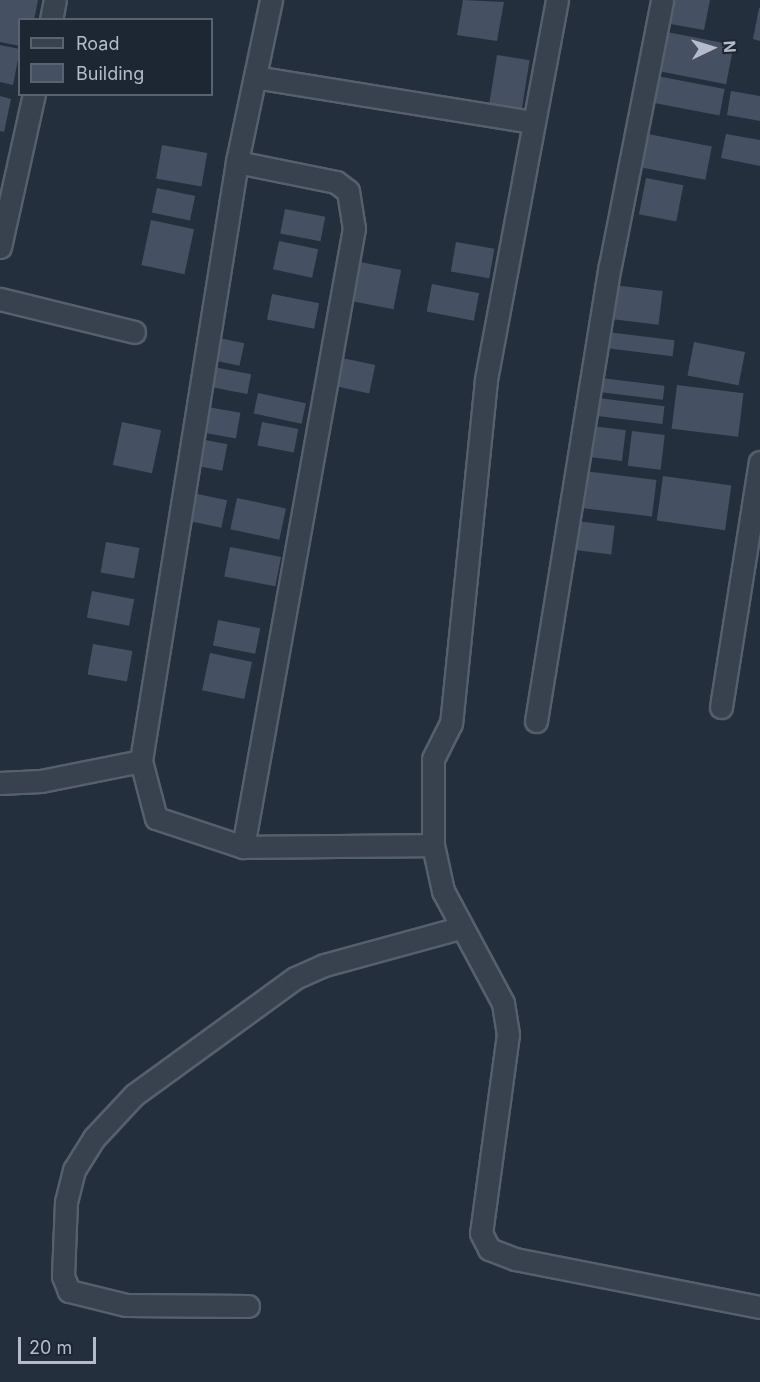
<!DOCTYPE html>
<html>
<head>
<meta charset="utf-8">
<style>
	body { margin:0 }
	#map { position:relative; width:760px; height:1382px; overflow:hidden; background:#242f3e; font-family:Inter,sans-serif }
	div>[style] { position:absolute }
	.building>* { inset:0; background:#455162; transform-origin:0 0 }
	.roads { filter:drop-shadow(2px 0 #565f6c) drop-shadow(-2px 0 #565f6c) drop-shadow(0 2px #565f6c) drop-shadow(0 -2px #565f6c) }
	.street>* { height:21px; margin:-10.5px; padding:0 10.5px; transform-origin:10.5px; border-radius:10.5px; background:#38414e }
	span { translate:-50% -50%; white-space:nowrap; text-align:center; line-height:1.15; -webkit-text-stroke:4.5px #1d2633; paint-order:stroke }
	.legend { position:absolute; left:18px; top:18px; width:195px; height:78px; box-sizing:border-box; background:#1d2633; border:2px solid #59626f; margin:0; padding:8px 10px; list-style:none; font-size:18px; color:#b4bcc9 }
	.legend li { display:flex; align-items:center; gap:12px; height:30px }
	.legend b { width:30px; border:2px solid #59626f }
	.north { position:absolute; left:682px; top:18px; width:60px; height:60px; -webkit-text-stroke:4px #1d2633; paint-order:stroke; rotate:86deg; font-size:16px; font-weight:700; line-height:24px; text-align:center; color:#b4bcc9 }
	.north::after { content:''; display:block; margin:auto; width:21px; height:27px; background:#b4bcc9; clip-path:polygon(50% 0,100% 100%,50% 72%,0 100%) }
	.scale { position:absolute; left:18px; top:1337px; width:78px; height:27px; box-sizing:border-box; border:3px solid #b4bcc9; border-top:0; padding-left:8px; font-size:18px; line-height:21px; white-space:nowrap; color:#b4bcc9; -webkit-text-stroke:4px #1d2633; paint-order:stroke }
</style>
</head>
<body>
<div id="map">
	<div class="building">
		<div style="clip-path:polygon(0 0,38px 0,34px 20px,20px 20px,20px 46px,0 42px)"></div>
		<div style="clip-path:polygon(463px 0,504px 2px,497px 41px,457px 35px)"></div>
		<div style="clip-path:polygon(669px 0,710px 0,704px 30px,665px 23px)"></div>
		<div style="clip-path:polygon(759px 8px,760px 8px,760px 41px,753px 39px)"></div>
		<div style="left:667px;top:32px;width:68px;height:40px;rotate:11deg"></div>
		<div style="clip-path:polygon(0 45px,20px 49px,13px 85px,0 82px)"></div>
		<div style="left:497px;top:55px;width:33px;height:50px;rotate:9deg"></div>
		<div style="left:652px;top:75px;width:74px;height:27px;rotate:11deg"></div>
		<div style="clip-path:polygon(731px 91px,760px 96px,760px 121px,727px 115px)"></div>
		<div style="clip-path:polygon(0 96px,11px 99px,4px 132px,0 131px)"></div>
		<div style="left:648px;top:134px;width:65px;height:34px;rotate:11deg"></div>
		<div style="clip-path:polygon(726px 134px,760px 140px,760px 166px,721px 158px)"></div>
		<div style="left:162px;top:145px;width:46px;height:34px;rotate:10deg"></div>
		<div style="left:646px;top:178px;width:38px;height:37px;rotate:11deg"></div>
		<div style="left:157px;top:188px;width:39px;height:25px;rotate:12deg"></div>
		<div style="left:285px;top:209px;width:41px;height:25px;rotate:11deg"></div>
		<div style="left:151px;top:220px;width:44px;height:46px;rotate:12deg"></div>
		<div style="left:279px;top:241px;width:40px;height:29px;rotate:12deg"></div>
		<div style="left:456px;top:242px;width:39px;height:30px;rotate:10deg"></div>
		<div style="left:355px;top:261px;width:47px;height:40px;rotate:11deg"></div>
		<div style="left:432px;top:284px;width:48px;height:28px;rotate:11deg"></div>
		<div style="left:613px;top:285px;width:50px;height:34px;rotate:7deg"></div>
		<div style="left:272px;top:294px;width:48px;height:26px;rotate:11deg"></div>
		<div style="left:607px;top:332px;width:68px;height:16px;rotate:7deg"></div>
		<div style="left:210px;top:336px;width:35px;height:23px;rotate:12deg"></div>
		<div style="left:694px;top:342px;width:52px;height:34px;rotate:11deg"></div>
		<div style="left:342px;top:358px;width:34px;height:29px;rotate:12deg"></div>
		<div style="left:203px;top:365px;width:49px;height:20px;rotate:11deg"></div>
		<div style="left:601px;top:378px;width:64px;height:14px;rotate:7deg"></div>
		<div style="left:677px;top:385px;width:67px;height:44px;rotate:7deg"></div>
		<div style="left:258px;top:393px;width:49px;height:21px;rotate:12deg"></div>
		<div style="left:598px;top:398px;width:67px;height:18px;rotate:7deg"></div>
		<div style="left:202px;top:406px;width:39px;height:26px;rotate:10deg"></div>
		<div style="left:122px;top:422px;width:40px;height:44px;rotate:12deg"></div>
		<div style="left:262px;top:422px;width:37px;height:24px;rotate:11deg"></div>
		<div style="left:592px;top:426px;width:34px;height:31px;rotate:7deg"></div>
		<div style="left:632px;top:431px;width:33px;height:35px;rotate:7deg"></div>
		<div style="left:195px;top:438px;width:33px;height:27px;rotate:11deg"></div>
		<div style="left:584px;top:471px;width:73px;height:37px;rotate:7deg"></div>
		<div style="left:663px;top:476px;width:69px;height:45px;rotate:8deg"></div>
		<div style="left:188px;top:492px;width:40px;height:28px;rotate:12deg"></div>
		<div style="left:237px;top:498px;width:50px;height:32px;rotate:12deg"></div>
		<div style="left:577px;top:521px;width:38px;height:29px;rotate:7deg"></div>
		<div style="left:106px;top:542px;width:34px;height:31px;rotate:10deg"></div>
		<div style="left:230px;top:547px;width:52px;height:30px;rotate:11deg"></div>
		<div style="left:92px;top:591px;width:43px;height:27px;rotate:11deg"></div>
		<div style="left:218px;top:620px;width:43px;height:26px;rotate:11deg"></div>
		<div style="left:93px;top:644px;width:40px;height:31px;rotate:10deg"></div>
		<div style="left:210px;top:653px;width:43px;height:38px;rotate:12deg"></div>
	</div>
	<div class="roads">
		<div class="street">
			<div style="left:271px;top:0;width:166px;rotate:101.9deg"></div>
			<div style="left:237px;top:162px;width:607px;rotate:99.11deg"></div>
			<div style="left:141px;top:761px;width:59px;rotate:75.3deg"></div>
			<div style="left:156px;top:818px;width:92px;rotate:18.4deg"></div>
			<div style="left:243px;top:847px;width:190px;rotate:-0.6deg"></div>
			<div style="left:557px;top:0;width:387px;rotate:100.6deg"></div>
			<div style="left:486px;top:380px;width:345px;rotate:95.8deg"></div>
			<div style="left:451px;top:723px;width:40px;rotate:116.6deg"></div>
			<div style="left:433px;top:759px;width:86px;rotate:90deg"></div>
			<div style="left:433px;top:845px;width:47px;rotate:77.7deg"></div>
			<div style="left:443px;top:891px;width:127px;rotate:61.8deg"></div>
			<div style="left:503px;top:1003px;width:31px;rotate:81deg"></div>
			<div style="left:508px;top:1034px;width:201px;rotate:97.7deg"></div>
			<div style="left:481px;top:1233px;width:18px;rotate:63deg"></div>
			<div style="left:489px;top:1249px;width:28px;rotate:21deg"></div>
			<div style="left:515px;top:1259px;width:250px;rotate:11.1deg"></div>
			<div style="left:51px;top:20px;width:20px;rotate:-79deg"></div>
			<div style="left:255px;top:77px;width:282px;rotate:9.2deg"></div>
			<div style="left:237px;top:162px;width:101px;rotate:11.4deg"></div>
			<div style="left:336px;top:182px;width:15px;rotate:37deg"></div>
			<div style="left:348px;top:191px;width:37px;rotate:81deg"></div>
			<div style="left:354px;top:228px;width:629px;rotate:100.17deg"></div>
			<div style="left:0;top:247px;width:157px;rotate:-77.5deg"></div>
			<div style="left:0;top:299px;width:138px;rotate:13.8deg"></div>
			<div style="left:721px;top:707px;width:248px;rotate:-81deg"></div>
			<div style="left:536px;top:721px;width:461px;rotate:-80.8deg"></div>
			<div style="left:610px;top:266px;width:271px;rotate:-78.9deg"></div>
			<div style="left:0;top:783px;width:41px;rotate:-2.8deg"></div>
			<div style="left:41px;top:781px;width:102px;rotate:-11.3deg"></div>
			<div style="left:248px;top:1306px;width:122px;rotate:-179.5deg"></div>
			<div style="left:126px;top:1305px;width:59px;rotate:-166.2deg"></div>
			<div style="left:69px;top:1291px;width:16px;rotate:-112deg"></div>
			<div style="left:63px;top:1276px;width:74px;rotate:-87.7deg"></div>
			<div style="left:66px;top:1202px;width:33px;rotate:-76deg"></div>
			<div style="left:74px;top:1170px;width:38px;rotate:-58deg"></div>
			<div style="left:94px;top:1138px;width:59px;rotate:-47.1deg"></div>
			<div style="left:134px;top:1095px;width:199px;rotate:-36deg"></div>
			<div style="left:295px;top:978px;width:32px;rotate:-24deg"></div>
			<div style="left:324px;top:965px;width:140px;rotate:-15.3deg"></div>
		</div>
	</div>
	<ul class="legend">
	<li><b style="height:8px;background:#38414e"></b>Road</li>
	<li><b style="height:16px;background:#455162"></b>Building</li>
	</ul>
	<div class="north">N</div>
	<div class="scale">20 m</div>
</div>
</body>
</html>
